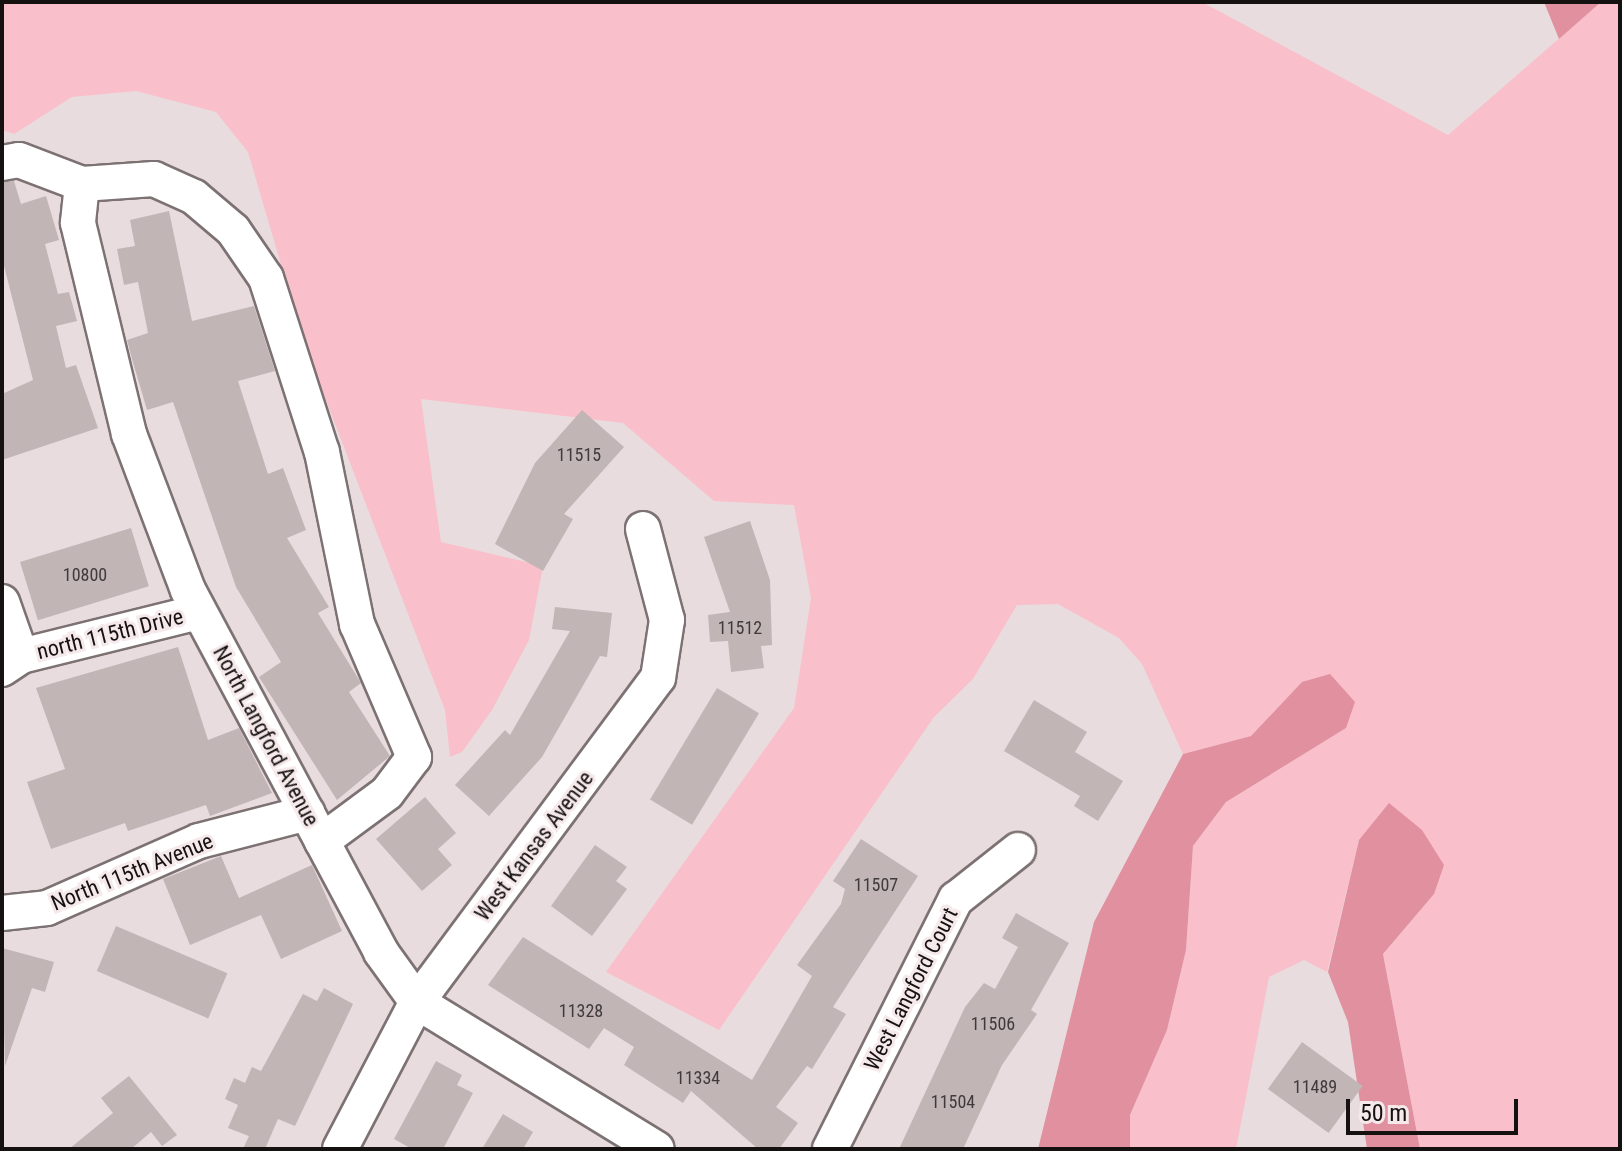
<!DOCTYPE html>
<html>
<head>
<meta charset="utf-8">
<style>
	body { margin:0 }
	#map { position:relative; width:1622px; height:1151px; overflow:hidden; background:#e9dcde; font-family:"Roboto Condensed",sans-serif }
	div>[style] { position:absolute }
	.green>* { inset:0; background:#f9bfca }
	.forest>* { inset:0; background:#e190a0 }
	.building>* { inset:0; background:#c1b5b6; transform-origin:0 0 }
	.roads { filter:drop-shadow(2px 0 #7d7273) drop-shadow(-2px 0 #7d7273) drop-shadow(0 2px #7d7273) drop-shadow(0 -2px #7d7273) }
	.minor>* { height:34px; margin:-17px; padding:0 17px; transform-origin:17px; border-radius:17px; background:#fff }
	span { translate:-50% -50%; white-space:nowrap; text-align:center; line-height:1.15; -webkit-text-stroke:6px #f6e9eb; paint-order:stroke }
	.number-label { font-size:18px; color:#403a3a }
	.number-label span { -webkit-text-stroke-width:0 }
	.street-label { font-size:22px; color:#151111 }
	.frame { position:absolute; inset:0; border:4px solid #151111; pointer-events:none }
	.scale { position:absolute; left:1346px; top:1099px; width:172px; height:36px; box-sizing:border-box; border:4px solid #151111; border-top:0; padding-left:10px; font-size:24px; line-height:28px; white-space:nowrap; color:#151111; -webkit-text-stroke:6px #f6e9eb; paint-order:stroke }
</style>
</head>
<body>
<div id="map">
	<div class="green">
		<div style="clip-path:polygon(2px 2px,1202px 2px,1448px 135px,1601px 2px,1620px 2px,1620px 1149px,1420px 1149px,1383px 954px,1434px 894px,1359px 840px,1327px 972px,1304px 960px,1269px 977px,1236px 1149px,1130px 1149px,1130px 1115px,1167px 1030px,1186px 950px,1193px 846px,1226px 802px,1346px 728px,1303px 682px,1251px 736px,1183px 754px,1142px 664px,1119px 638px,1058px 604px,1017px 605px,973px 679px,934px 717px,719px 1030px,606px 972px,794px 708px,811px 598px,794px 505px,714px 501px,623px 423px,421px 399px,441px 542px,543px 566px,529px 640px,492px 710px,462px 752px,450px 757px,445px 710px,304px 343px,248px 152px,216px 112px,136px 91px,72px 97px,14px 134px,2px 130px)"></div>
	</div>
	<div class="forest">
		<div style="clip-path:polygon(1544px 2px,1601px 2px,1559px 39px)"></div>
		<div style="clip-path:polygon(1330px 674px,1355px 702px,1346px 728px,1226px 802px,1193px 846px,1186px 950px,1167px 1030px,1130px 1115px,1130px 1149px,1038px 1149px,1094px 922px,1183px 754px,1251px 736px,1302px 682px)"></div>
		<div style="clip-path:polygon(1389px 803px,1422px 830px,1444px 865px,1434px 894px,1383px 954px,1420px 1149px,1367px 1149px,1348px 1022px,1328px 972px,1359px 840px)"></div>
	</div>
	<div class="building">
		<div style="clip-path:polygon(14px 181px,21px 204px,46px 196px,59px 240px,45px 244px,58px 294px,69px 292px,77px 321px,56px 326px,66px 368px,76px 365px,98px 428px,2px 460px,2px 394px,33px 380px,2px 258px,2px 182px)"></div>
		<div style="clip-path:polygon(169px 211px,192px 321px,254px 306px,275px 371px,238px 381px,268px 474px,283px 468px,306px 530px,287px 538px,329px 607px,318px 613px,361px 683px,349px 692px,390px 756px,337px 800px,259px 677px,281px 662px,236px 587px,173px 402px,147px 410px,132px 359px,127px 340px,148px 333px,138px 282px,124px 285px,117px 249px,135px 246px,130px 220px)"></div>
		<div style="clip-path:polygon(582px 410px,624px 447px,564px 514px,573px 519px,543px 571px,495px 544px,535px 463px)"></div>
		<div style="clip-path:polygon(750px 521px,770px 580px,772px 645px,761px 646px,764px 668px,731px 672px,728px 641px,710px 642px,708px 615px,730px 612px,704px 537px)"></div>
		<div style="left:131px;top:528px;width:61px;height:116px;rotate:73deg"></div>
		<div style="clip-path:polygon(555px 607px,612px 613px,607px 657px,600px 656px,542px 757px,489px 816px,455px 785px,505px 730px,510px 735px,570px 631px,552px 629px)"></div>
		<div style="clip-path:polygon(178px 647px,208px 740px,239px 728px,272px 793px,210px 816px,206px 805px,128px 831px,125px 823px,51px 849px,27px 782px,65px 769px,36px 688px)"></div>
		<div style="left:717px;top:688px;width:49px;height:130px;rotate:31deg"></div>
		<div style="clip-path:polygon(1034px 700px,1087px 732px,1075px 752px,1123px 781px,1098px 821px,1074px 806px,1080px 796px,1004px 751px)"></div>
		<div style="clip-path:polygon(425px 797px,456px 833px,438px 849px,452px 865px,422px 891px,376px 839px)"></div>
		<div style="clip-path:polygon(861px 839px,918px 876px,833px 1007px,846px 1014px,812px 1069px,807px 1066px,776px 1107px,798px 1123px,779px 1149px,758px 1149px,691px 1091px,683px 1103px,624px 1065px,634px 1047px,604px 1028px,589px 1049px,488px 985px,523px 937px,752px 1080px,812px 976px,797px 965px,841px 904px,845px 889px,833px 881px)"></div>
		<div style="clip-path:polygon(595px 845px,627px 867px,616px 881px,627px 889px,592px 936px,551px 906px)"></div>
		<div style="clip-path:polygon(221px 856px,239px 898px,312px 865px,342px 931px,281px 959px,261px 915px,190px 945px,163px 879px)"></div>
		<div style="clip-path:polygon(1016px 913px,1069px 943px,1031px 1010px,1037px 1014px,1002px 1065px,963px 1149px,899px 1149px,965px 1007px,984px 983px,995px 989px,1018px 947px,1002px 938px)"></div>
		<div style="left:116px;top:926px;width:121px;height:49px;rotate:23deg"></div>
		<div style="clip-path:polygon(2px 948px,54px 962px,45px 992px,32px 988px,5px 1066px)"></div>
		<div style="clip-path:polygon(324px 988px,353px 1004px,295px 1126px,278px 1119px,265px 1149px,243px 1149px,249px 1136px,228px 1128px,238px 1105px,225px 1099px,234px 1078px,245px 1083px,252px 1067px,261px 1071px,303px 994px,317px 1001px)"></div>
		<div style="left:1302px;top:1042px;width:75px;height:58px;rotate:36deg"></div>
		<div style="clip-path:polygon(436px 1061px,462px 1075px,457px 1085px,473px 1093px,443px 1149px,412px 1149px,394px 1139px)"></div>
		<div style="clip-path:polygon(129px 1076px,177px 1135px,162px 1146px,151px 1132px,131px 1149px,69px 1149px,113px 1113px,101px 1098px)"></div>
		<div style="clip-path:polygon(503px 1114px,533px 1132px,523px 1149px,482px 1149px)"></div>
	</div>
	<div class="roads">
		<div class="minor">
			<div style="left:2px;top:163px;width:17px;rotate:-10deg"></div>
			<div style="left:19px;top:160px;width:67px;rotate:20.9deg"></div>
			<div style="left:82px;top:184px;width:72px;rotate:-4deg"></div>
			<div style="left:154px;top:179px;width:44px;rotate:24.2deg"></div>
			<div style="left:194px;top:197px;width:51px;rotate:40.2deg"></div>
			<div style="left:233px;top:230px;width:58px;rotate:55.5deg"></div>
			<div style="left:266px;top:278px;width:183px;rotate:72.2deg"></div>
			<div style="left:322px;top:452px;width:176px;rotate:78.5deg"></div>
			<div style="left:357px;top:624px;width:145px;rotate:66.8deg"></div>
			<div style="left:414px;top:757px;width:45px;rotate:126.9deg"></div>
			<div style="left:387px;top:793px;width:81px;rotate:143.6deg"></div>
			<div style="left:82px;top:184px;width:39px;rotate:96deg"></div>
			<div style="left:78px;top:223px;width:217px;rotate:76.4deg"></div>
			<div style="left:129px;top:434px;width:167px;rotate:69.3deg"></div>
			<div style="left:188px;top:590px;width:410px;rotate:61.9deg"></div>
			<div style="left:381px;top:952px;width:62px;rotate:54.2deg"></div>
			<div style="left:417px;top:1002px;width:281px;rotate:31.5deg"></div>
			<div style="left:2px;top:602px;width:57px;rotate:70.6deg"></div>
			<div style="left:2px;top:669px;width:23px;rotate:-34deg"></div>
			<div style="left:21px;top:656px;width:183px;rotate:-13.9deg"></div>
			<div style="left:2px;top:913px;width:45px;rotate:-6.3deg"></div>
			<div style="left:47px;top:908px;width:166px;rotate:-23.8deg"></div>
			<div style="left:199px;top:841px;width:112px;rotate:-14.5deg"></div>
			<div style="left:340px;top:1149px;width:166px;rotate:-62.4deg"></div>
			<div style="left:417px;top:1002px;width:404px;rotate:-53.4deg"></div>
			<div style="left:658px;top:678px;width:59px;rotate:-81.2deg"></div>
			<div style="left:667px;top:620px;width:94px;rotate:-104.8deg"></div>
			<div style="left:830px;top:1149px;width:280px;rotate:-63.3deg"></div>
			<div style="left:956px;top:899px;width:79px;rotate:-38.3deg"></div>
		</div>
	</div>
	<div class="number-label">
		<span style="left:579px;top:455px">11515</span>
		<span style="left:85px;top:575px">10800</span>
		<span style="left:740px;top:628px">11512</span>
		<span style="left:876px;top:885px">11507</span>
		<span style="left:581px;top:1011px">11328</span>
		<span style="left:993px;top:1024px">11506</span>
		<span style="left:698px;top:1078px">11334</span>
		<span style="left:1315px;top:1087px">11489</span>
		<span style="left:953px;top:1102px">11504</span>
	</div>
	<div class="street-label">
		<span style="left:110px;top:634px;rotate:-14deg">north 115th Drive</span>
		<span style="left:266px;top:736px;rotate:62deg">North Langford Avenue</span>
		<span style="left:534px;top:846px;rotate:-53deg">West Kansas Avenue</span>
		<span style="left:132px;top:872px;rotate:-22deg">North 115th Avenue</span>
		<span style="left:911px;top:989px;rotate:-63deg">West Langford Court</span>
	</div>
	<div class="frame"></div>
	<div class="scale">50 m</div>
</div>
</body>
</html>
